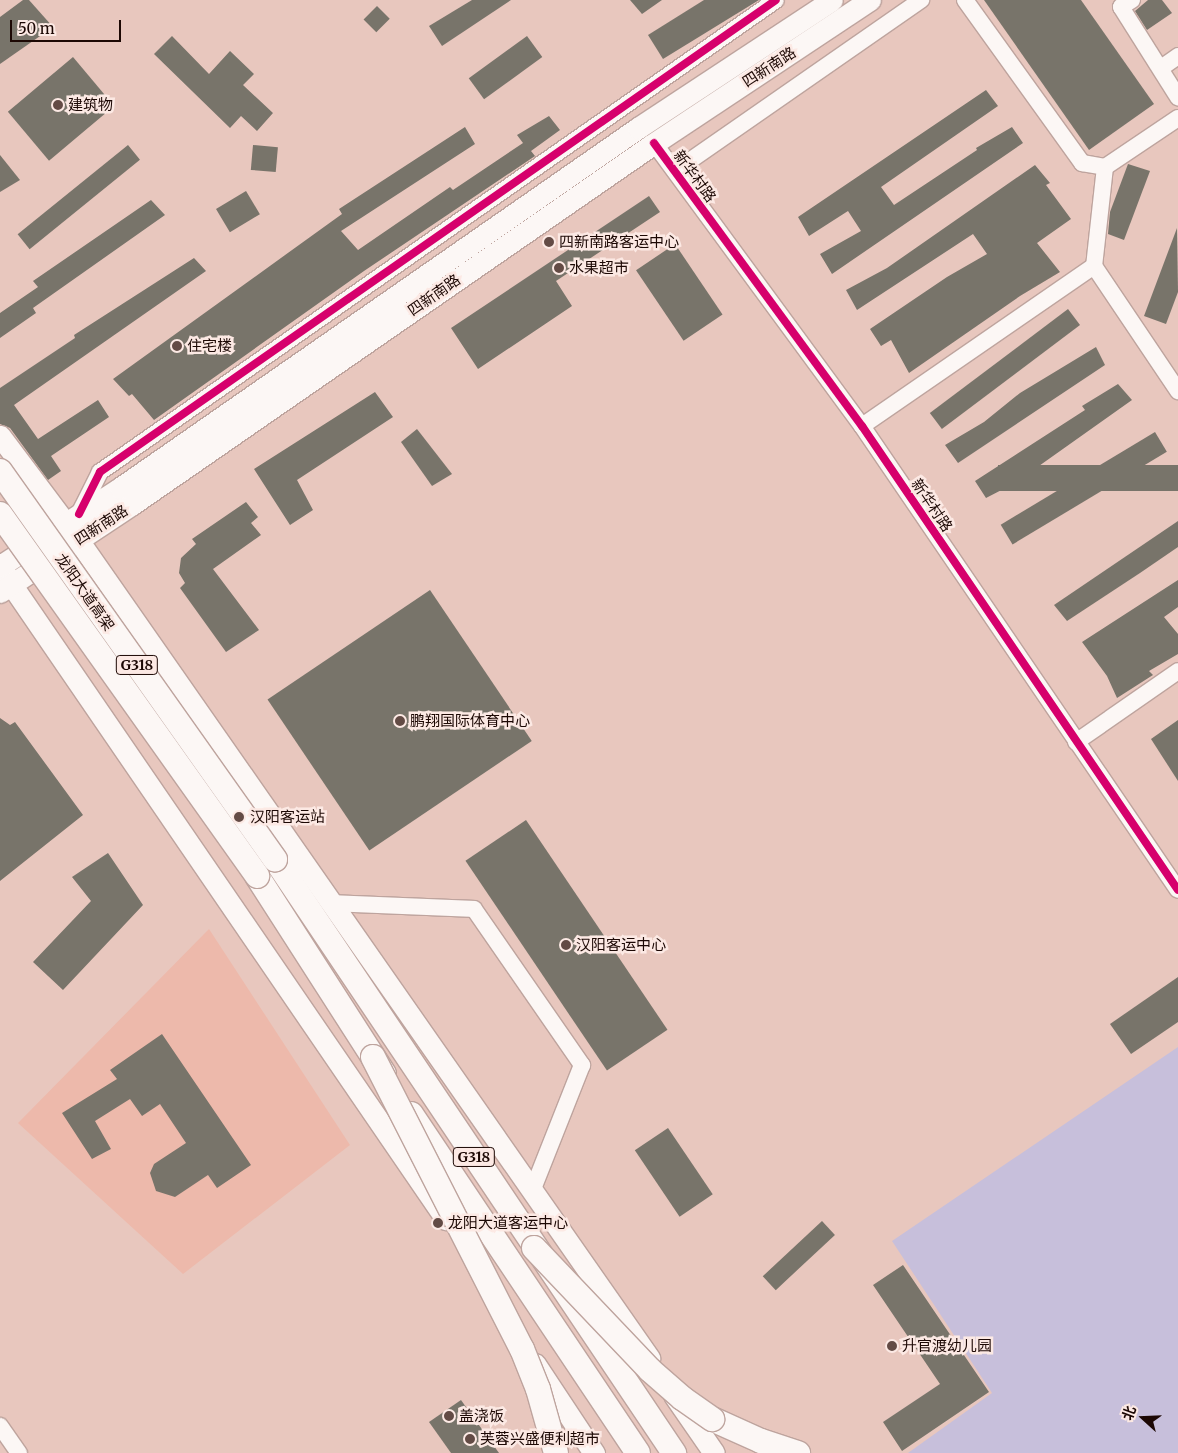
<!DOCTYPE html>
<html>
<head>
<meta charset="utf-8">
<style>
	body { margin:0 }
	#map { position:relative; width:1178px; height:1453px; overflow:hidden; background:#e8c7be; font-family:Merriweather,"Noto Sans SC",serif }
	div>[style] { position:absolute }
	.built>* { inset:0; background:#edb9ab }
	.green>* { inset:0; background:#c7bfdb }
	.building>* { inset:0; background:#78746a; transform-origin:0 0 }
	.roads { filter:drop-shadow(1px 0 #bea49e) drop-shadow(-1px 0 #bea49e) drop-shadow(0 1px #bea49e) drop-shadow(0 -1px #bea49e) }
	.minor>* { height:16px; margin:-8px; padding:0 8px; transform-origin:8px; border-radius:8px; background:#fcf7f5 }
	.major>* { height:21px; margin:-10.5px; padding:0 10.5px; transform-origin:10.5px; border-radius:10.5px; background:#fcf7f5 }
	.highway>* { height:24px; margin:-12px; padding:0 12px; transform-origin:12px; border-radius:12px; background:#fcf7f5 }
	.bridges { filter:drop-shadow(1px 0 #bea49e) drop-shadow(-1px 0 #bea49e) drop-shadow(0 1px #bea49e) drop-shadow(0 -1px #bea49e) }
	.highway-bridge>* { height:24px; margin:-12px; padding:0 12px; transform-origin:12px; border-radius:12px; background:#fcf7f5 }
	.cycleway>* { height:8px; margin:-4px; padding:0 4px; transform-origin:4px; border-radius:4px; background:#d6006c }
	.dots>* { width:14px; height:14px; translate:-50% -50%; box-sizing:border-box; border:2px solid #fce9e4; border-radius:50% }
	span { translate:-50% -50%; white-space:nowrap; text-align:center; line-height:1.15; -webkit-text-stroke:5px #fce9e4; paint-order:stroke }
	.shield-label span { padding:1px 4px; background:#fce9e4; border:1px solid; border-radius:4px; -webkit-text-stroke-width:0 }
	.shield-label { font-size:14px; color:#1c0804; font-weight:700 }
	.street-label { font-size:15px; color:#1c0804 }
	.poi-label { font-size:15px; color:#1c0804 }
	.left { translate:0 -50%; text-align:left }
	.north { position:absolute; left:1118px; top:1393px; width:50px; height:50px; -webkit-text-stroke:4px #fce9e4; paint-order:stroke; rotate:290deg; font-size:14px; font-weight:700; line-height:20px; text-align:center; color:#1c0804 }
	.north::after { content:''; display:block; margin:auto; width:18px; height:22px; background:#1c0804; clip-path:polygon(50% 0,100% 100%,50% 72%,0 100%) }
	.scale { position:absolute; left:10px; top:20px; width:111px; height:22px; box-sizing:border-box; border:2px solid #1c0804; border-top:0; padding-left:6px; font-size:15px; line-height:18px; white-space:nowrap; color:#1c0804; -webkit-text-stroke:4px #fce9e4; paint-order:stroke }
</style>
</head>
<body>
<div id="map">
	<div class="built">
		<div style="clip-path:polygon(209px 929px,350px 1145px,183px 1274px,18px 1123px)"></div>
	</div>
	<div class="green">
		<div style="clip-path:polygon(1178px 1047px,1178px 1453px,908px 1453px,992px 1393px,892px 1241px)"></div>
	</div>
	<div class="building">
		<div style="clip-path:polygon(23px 0,29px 0,53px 27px,0 64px,0 17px)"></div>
		<div style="clip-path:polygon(472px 0,511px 0,442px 46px,429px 26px)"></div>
		<div style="clip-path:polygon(630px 0,662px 0,642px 14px)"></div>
		<div style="clip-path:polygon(704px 0,759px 0,663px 59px,648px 35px)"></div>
		<div style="clip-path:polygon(984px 0,1081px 0,1154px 104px,1089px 150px)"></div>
		<div style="clip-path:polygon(1148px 0,1162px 0,1172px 13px,1147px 30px,1135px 11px)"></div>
		<div style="left:377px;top:6px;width:18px;height:19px;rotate:45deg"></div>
		<div style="clip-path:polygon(172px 36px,209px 74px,230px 51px,254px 74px,243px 85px,273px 113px,257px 131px,241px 116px,230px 128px,154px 54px)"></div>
		<div style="left:527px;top:36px;width:26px;height:72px;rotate:54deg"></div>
		<div style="left:73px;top:57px;width:64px;height:85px;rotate:50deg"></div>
		<div style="clip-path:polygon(986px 90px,998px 106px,881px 187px,894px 205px,977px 150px,976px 148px,1012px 127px,1023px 143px,832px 274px,820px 254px,861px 231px,848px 211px,809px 236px,798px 217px)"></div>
		<div style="clip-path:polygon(549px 116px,560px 130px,531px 151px,535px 156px,364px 271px,154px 420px,132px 394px,129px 396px,113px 379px,342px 214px,339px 209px,465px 127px,475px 144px,341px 231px,358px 250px,450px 187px,453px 190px,523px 143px,517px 135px)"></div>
		<div style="left:128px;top:145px;width:19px;height:142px;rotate:51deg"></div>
		<div style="left:253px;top:145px;width:25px;height:25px;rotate:5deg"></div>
		<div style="clip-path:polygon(0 155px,20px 180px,0 192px)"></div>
		<div style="clip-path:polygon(1128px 164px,1150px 171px,1124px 240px,1108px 234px,1110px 212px)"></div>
		<div style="clip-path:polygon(1035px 165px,1050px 183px,1046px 185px,1071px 219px,1037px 243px,1060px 272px,1020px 296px,909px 373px,891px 340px,881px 346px,870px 329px,947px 277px,987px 254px,973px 234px,857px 310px,846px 290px,887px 268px)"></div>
		<div style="left:246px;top:191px;width:27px;height:35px;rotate:59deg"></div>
		<div style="clip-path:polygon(649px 196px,660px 212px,556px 281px,572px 306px,478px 369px,451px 328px)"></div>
		<div style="clip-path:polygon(151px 200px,165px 215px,33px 308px,36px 313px,0 338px,0 313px,38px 287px,33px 281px)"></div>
		<div style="clip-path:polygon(1177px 228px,1178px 292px,1166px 324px,1144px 316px)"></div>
		<div style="left:675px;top:244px;width:85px;height:47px;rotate:56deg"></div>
		<div style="clip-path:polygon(194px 258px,206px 271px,14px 405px,38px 439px,98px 400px,109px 417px,51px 456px,61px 471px,48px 480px,10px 428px,0 424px,0 388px,75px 338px,74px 335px)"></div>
		<div style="left:1068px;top:309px;width:20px;height:173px;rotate:53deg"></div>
		<div style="clip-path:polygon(1096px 347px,1105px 365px,958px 463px,945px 445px,984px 422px,1020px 393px)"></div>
		<div style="clip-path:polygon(1118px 384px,1132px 400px,1015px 483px,986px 498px,975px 481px,1085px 410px,1082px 406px)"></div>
		<div style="clip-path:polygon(375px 392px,393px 417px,297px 480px,313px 510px,290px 525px,254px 469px)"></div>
		<div style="clip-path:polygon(417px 429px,452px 474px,432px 486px,401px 442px)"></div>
		<div style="left:1155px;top:432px;width:23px;height:180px;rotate:59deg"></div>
		<div style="left:1178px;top:465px;width:26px;height:180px;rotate:90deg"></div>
		<div style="clip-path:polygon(246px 502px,258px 517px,251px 523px,261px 535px,213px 569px,259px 630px,226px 652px,180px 588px,185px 583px,179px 573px,181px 558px,196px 544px,192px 539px)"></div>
		<div style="clip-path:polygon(1178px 521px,1178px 547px,1140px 573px,1067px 621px,1054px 605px)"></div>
		<div style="clip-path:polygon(1178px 580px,1178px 607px,1164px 617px,1178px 634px,1178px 654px,1149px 671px,1153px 675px,1117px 698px,1107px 676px,1082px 642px)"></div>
		<div style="left:430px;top:590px;width:182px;height:196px;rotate:56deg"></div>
		<div style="clip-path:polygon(0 718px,10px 725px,15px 722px,83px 815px,0 881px)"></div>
		<div style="clip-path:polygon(1178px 720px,1178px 781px,1151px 739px)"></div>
		<div style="left:526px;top:820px;width:253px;height:73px;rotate:56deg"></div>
		<div style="clip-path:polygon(108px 853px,143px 905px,63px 990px,33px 962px,91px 901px,72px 877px)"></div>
		<div style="clip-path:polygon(1178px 977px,1178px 1022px,1131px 1054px,1110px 1024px)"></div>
		<div style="clip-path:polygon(162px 1034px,251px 1165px,217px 1188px,208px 1175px,175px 1197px,156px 1191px,150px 1173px,154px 1164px,186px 1143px,160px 1104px,142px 1116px,130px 1099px,95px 1121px,111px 1149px,92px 1159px,62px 1113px,117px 1079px,110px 1070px)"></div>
		<div style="left:668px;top:1128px;width:80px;height:40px;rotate:56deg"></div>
		<div style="left:822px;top:1221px;width:19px;height:81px;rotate:47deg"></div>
		<div style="clip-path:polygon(903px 1265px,989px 1392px,902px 1451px,883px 1422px,940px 1384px,873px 1285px)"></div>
		<div style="clip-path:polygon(461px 1400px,499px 1453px,451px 1453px,429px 1422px)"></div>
	</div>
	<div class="roads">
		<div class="minor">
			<div style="left:965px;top:0;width:201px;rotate:54.3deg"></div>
			<div style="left:1082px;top:163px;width:23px;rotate:10deg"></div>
			<div style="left:1132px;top:0;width:13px;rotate:148deg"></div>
			<div style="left:1121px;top:7px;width:107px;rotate:57.7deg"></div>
			<div style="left:1161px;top:68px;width:21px;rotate:-35deg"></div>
			<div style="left:1178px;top:118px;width:88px;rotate:146.1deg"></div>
			<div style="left:1105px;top:167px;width:100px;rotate:96.3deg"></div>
			<div style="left:1094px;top:266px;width:151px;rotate:56.1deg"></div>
			<div style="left:654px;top:143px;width:351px;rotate:53.7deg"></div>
			<div style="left:862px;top:426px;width:561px;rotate:55.74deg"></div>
			<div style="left:675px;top:171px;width:300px;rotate:-34.8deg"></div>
			<div style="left:862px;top:426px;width:282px;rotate:-34.6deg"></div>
			<div style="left:79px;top:514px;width:47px;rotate:-63.4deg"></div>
			<div style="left:100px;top:472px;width:824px;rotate:-34.92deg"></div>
			<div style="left:1076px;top:742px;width:124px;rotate:-34.8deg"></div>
			<div style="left:331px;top:903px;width:143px;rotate:2.4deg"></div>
			<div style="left:474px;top:909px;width:190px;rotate:55.3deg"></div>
			<div style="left:582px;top:1065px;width:136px;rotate:111.6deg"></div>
			<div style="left:0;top:1426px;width:33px;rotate:55deg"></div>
		</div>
		<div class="major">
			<div style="left:0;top:436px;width:130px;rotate:53.1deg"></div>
			<div style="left:78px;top:540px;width:998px;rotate:55.08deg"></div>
			<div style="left:0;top:564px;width:23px;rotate:61deg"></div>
			<div style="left:11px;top:584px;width:770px;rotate:55.59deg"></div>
			<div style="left:0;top:566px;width:143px;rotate:-33deg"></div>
			<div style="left:120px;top:488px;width:631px;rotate:-34.8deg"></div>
			<div style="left:638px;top:128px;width:232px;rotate:-33.4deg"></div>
			<div style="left:0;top:592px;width:157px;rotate:-33.6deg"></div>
			<div style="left:131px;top:505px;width:631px;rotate:-34.67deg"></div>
			<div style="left:650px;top:146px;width:264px;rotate:-33.6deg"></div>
			<div style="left:535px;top:1364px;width:107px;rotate:56.5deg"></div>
			<div style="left:674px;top:1395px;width:70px;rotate:55.4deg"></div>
		</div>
		<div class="highway">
			<div style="left:275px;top:859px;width:716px;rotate:56.11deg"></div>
			<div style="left:257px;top:876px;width:235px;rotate:57.3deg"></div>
			<div style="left:411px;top:1114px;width:408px;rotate:56.2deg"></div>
			<div style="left:712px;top:1419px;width:54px;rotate:24.2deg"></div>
			<div style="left:761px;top:1441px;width:39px;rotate:18deg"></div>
		</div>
	</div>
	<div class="bridges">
		<div class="highway-bridge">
			<div style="left:0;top:471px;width:476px;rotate:54.7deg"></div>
			<div style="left:0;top:514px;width:444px;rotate:54.6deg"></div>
			<div style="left:373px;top:1057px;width:328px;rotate:63deg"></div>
			<div style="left:522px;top:1349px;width:43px;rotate:68.2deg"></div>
			<div style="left:538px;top:1389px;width:66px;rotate:74.3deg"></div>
			<div style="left:534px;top:1248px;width:168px;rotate:46.4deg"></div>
			<div style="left:650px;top:1370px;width:43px;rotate:41.2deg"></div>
			<div style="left:682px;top:1398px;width:37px;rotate:35deg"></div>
		</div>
	</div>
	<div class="cycleway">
		<div style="left:654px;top:143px;width:351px;rotate:53.7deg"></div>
		<div style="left:862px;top:426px;width:561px;rotate:55.74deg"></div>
		<div style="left:79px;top:514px;width:47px;rotate:-63.4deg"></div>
		<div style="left:100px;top:472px;width:824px;rotate:-34.92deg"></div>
	</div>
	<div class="dots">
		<div style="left:58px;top:105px;background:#634b45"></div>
		<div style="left:549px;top:242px;background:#634b45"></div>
		<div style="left:559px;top:268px;background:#634b45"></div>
		<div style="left:177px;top:346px;background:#634b45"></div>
		<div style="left:400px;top:721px;background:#634b45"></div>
		<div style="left:239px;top:817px;background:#634b45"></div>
		<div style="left:566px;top:945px;background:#634b45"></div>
		<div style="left:438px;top:1223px;background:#634b45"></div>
		<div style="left:892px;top:1346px;background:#634b45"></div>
		<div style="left:449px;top:1416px;background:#634b45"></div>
		<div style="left:470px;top:1439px;background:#634b45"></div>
	</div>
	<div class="shield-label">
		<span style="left:137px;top:665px">G318</span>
		<span style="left:474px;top:1157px">G318</span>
	</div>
	<div class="street-label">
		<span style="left:769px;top:67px;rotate:-33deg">四新南路</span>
		<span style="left:695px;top:176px;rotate:54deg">新华村路</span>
		<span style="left:434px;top:295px;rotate:-35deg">四新南路</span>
		<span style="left:932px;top:505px;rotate:56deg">新华村路</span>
		<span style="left:101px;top:525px;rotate:-33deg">四新南路</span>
		<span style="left:85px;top:592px;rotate:55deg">龙阳大道高架</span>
	</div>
	<div class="poi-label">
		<span class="left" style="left:68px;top:105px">建筑物</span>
		<span class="left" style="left:559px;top:242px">四新南路客运中心</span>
		<span class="left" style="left:569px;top:268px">水果超市</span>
		<span class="left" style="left:187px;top:346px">住宅楼</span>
		<span class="left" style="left:410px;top:721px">鹏翔国际体育中心</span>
		<span class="left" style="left:250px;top:817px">汉阳客运站</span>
		<span class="left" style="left:576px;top:945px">汉阳客运中心</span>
		<span class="left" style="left:448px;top:1223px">龙阳大道客运中心</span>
		<span class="left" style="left:902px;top:1346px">升官渡幼儿园</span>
		<span class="left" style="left:459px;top:1416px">盖浇饭</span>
		<span class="left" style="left:480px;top:1439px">芙蓉兴盛便利超市</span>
	</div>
	<div class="north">北</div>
	<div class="scale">50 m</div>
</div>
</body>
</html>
